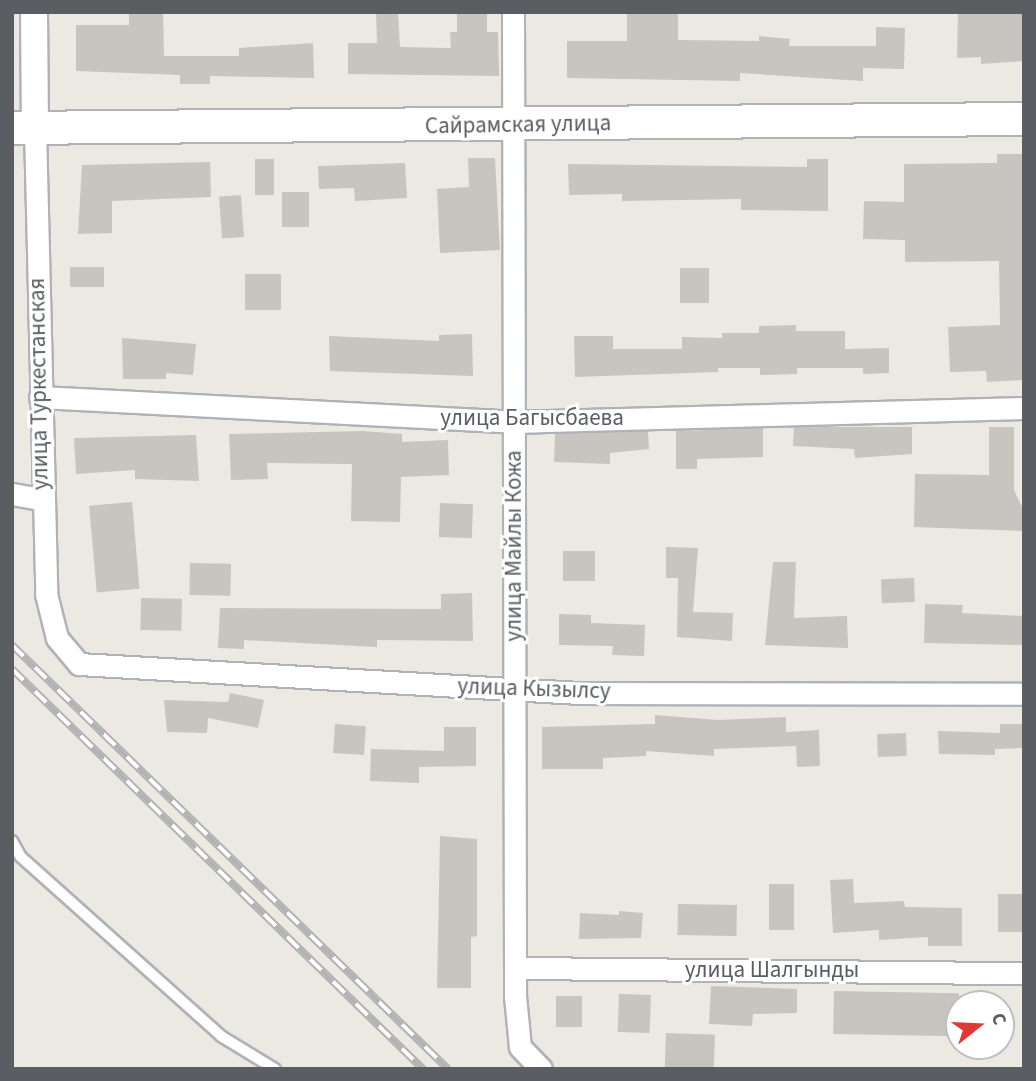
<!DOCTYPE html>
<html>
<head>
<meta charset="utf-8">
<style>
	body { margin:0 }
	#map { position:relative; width:1036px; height:1081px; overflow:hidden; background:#ece9e2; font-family:"Source Sans 3",sans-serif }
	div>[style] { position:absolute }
	.building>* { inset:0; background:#c8c4bf; transform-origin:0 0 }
	.roads { filter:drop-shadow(2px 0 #afb3b7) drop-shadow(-2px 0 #afb3b7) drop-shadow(0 2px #afb3b7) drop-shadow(0 -2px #afb3b7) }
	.service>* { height:10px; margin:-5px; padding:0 5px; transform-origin:5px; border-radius:5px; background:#fff }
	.minor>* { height:21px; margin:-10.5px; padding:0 10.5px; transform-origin:10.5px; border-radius:10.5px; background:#fff }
	.tertiary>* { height:26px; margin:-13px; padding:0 13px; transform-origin:13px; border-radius:13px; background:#fff }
	.secondary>* { height:32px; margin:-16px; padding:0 16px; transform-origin:16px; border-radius:16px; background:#fff }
	.rail>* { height:8px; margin-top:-4px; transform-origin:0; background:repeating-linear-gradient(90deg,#fff 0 16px,#b1b2b2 0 32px); box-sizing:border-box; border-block:2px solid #b1b2b2 }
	span { translate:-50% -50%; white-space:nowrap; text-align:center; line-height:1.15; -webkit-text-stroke:6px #fff; paint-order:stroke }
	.street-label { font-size:23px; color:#5a5e62 }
	.frame { position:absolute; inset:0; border:14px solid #5a5e62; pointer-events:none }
	.north { position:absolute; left:945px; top:990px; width:70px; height:70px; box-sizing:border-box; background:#fff; border:2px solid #bdbfc0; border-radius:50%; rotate:72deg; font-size:19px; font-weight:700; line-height:28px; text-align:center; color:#5a5e62 }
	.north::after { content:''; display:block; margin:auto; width:24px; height:32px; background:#df3835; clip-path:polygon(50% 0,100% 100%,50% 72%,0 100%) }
</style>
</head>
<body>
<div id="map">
	<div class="building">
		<div style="clip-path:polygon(129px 12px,163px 12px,164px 56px,239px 56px,239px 48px,313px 43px,314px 78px,210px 76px,210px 84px,180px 84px,180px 75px,76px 71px,76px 25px,129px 25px)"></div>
		<div style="clip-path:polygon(376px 12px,398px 12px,400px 47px,451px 48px,450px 32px,457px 32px,457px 12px,487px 12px,487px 32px,498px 32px,499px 76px,348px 74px,348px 43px,377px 43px)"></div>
		<div style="clip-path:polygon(627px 12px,678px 12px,678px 40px,759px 41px,759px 36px,790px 39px,789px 46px,876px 46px,876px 27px,905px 28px,904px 69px,863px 68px,863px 81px,740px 73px,740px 81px,567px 78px,567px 41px,627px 41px)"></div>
		<div style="clip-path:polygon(1024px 12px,1024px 61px,981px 64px,981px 57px,957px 58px,958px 13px)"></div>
		<div style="clip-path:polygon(997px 154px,1024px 154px,1024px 380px,987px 382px,986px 371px,950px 372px,948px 327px,1000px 325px,999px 261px,905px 262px,905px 240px,863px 239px,864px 201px,904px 202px,904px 164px,997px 163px)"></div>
		<div style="clip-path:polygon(468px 158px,495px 158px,500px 250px,440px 253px,437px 189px,469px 187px)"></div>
		<div style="left:274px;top:159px;width:36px;height:19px;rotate:90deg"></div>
		<div style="clip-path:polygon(807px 159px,828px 159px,828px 211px,741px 210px,741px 199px,622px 201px,622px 194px,569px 195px,568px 164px,807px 167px)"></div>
		<div style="clip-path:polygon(210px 162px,211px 197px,112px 201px,112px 233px,78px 234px,82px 165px)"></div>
		<div style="clip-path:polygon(405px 163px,407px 198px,355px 201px,354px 188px,319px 189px,318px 166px)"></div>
		<div style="left:282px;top:192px;width:27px;height:35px"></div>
		<div style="left:241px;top:195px;width:42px;height:22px;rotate:86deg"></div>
		<div style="left:104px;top:267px;width:20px;height:34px;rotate:90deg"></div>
		<div style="left:680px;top:268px;width:29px;height:35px"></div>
		<div style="left:245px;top:274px;width:36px;height:36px"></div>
		<div style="clip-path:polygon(796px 325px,796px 331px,845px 331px,845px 349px,889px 348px,889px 373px,863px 374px,863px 368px,797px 368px,797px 374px,760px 375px,760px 368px,718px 368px,718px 372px,575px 377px,574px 336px,613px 336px,613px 349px,682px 349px,682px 337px,722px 338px,722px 333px,759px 333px,759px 326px)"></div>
		<div style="clip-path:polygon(472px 334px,473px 376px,330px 371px,329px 336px,439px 341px,439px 335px)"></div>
		<div style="clip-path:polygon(122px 338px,196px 344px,193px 375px,166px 373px,166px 379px,123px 379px)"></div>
		<div style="clip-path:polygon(794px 427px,912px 427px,912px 454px,855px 458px,854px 449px,793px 446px)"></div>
		<div style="clip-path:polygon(989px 427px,1014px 427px,1014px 490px,1024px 511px,1024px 531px,914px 527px,915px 474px,989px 475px)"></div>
		<div style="clip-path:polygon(763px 428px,763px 457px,697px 459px,697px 469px,676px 469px,676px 431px)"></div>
		<div style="clip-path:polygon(363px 431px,402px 434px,402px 442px,448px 440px,449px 475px,401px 477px,400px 522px,351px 521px,352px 464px,267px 463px,268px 479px,231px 480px,229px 434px)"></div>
		<div style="clip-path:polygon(648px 431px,649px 449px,610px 453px,610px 464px,554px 462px,555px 434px)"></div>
		<div style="clip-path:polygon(196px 435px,199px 481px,135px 479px,135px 470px,76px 474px,74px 438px)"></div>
		<div style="left:132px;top:502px;width:87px;height:43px;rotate:85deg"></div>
		<div style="left:440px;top:503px;width:33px;height:34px;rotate:2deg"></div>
		<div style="clip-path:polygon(666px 547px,698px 548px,693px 612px,733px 613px,732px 641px,677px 637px,678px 578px,666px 578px)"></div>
		<div style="left:563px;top:551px;width:32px;height:30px"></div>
		<div style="clip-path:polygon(773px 562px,796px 562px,794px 618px,847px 616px,848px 648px,765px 645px)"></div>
		<div style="left:190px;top:563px;width:41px;height:32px;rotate:1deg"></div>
		<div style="left:914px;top:578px;width:24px;height:33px;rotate:88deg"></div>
		<div style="clip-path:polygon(472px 593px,473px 641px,377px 640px,377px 647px,244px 640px,244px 649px,218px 648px,220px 608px,441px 609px,441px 594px)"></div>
		<div style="left:141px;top:598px;width:41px;height:32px;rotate:1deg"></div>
		<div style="clip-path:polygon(925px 604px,963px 605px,962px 613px,1024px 616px,1024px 645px,924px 643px)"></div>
		<div style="clip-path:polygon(559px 614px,591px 615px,591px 623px,645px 625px,644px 656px,612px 655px,613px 646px,559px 645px)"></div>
		<div style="clip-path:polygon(230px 693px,264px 700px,258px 728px,208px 718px,207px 733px,167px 732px,164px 700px,228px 702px)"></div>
		<div style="clip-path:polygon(655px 715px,718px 720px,786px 717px,786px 732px,819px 730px,820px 766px,797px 767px,796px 746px,714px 749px,714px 756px,646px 751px,646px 756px,603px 758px,603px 769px,542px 769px,542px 727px,655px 724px)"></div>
		<div style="left:335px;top:724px;width:31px;height:29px;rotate:4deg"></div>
		<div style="clip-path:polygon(1000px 724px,1024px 724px,1024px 748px,995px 749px,995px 755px,939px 754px,938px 731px,1000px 733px)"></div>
		<div style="clip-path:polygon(444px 727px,476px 727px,476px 766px,419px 767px,419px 783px,370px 781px,371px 749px,444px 751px)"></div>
		<div style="left:906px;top:733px;width:23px;height:29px;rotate:88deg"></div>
		<div style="clip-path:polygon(440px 836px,477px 839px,477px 936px,471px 937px,471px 988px,437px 988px)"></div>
		<div style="clip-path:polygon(853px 879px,854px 903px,904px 901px,905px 907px,962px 908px,962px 946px,928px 946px,928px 937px,879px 940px,879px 930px,833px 933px,830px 880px)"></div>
		<div style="left:769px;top:884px;width:25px;height:46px"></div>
		<div style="left:998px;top:894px;width:26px;height:38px"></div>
		<div style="left:678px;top:904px;width:59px;height:31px;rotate:1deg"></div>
		<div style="clip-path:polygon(619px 911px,643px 913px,641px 938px,579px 939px,580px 913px,619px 915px)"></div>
		<div style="clip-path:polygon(711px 986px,797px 989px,797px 1013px,753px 1014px,752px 1026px,709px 1024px)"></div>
		<div style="left:834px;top:991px;width:125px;height:43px;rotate:1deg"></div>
		<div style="left:619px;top:994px;width:32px;height:38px;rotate:2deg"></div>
		<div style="left:556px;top:996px;width:26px;height:31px"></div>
		<div style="left:666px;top:1033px;width:49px;height:36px;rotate:2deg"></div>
	</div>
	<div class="roads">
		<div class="service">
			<div style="left:12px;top:841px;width:18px;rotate:61deg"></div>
			<div style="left:21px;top:857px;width:268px;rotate:41.8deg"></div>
			<div style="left:221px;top:1036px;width:63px;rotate:31.4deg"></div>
		</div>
		<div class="minor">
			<div style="left:513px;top:12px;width:984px;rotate:89.88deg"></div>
			<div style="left:515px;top:996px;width:51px;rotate:84.4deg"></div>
			<div style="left:520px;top:1047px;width:30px;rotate:46deg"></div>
			<div style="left:35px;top:129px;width:465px;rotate:88.6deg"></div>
			<div style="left:46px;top:594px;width:45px;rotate:76deg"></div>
			<div style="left:57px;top:638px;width:34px;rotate:50deg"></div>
			<div style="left:79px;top:664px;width:501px;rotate:3.32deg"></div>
			<div style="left:579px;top:693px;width:445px;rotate:0.1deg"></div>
			<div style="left:40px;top:397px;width:475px;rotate:3deg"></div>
			<div style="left:514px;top:422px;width:510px;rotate:-1.57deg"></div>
			<div style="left:12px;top:494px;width:29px;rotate:10deg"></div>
			<div style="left:523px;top:968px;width:498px;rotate:0.6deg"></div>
		</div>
		<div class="tertiary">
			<div style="left:34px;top:12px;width:117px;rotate:89.5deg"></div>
		</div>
		<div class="secondary">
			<div style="left:12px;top:128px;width:1012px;rotate:-0.51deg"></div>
		</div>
	</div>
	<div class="rail">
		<div style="left:12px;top:645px;width:608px;rotate:44.2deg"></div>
		<div style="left:12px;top:669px;width:574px;rotate:44.22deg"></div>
	</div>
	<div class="street-label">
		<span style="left:518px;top:125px;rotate:-1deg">Сайрамская улица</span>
		<span style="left:39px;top:384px;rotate:-91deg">улица Туркестанская</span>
		<span style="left:532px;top:418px">улица Багысбаева</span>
		<span style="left:514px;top:546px;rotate:-90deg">улица Майлы Кожа</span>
		<span style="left:534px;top:689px;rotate:2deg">улица Кызылсу</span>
		<span style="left:772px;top:970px">улица Шалгынды</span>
	</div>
	<div class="frame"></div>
	<div class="north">С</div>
</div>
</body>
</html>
